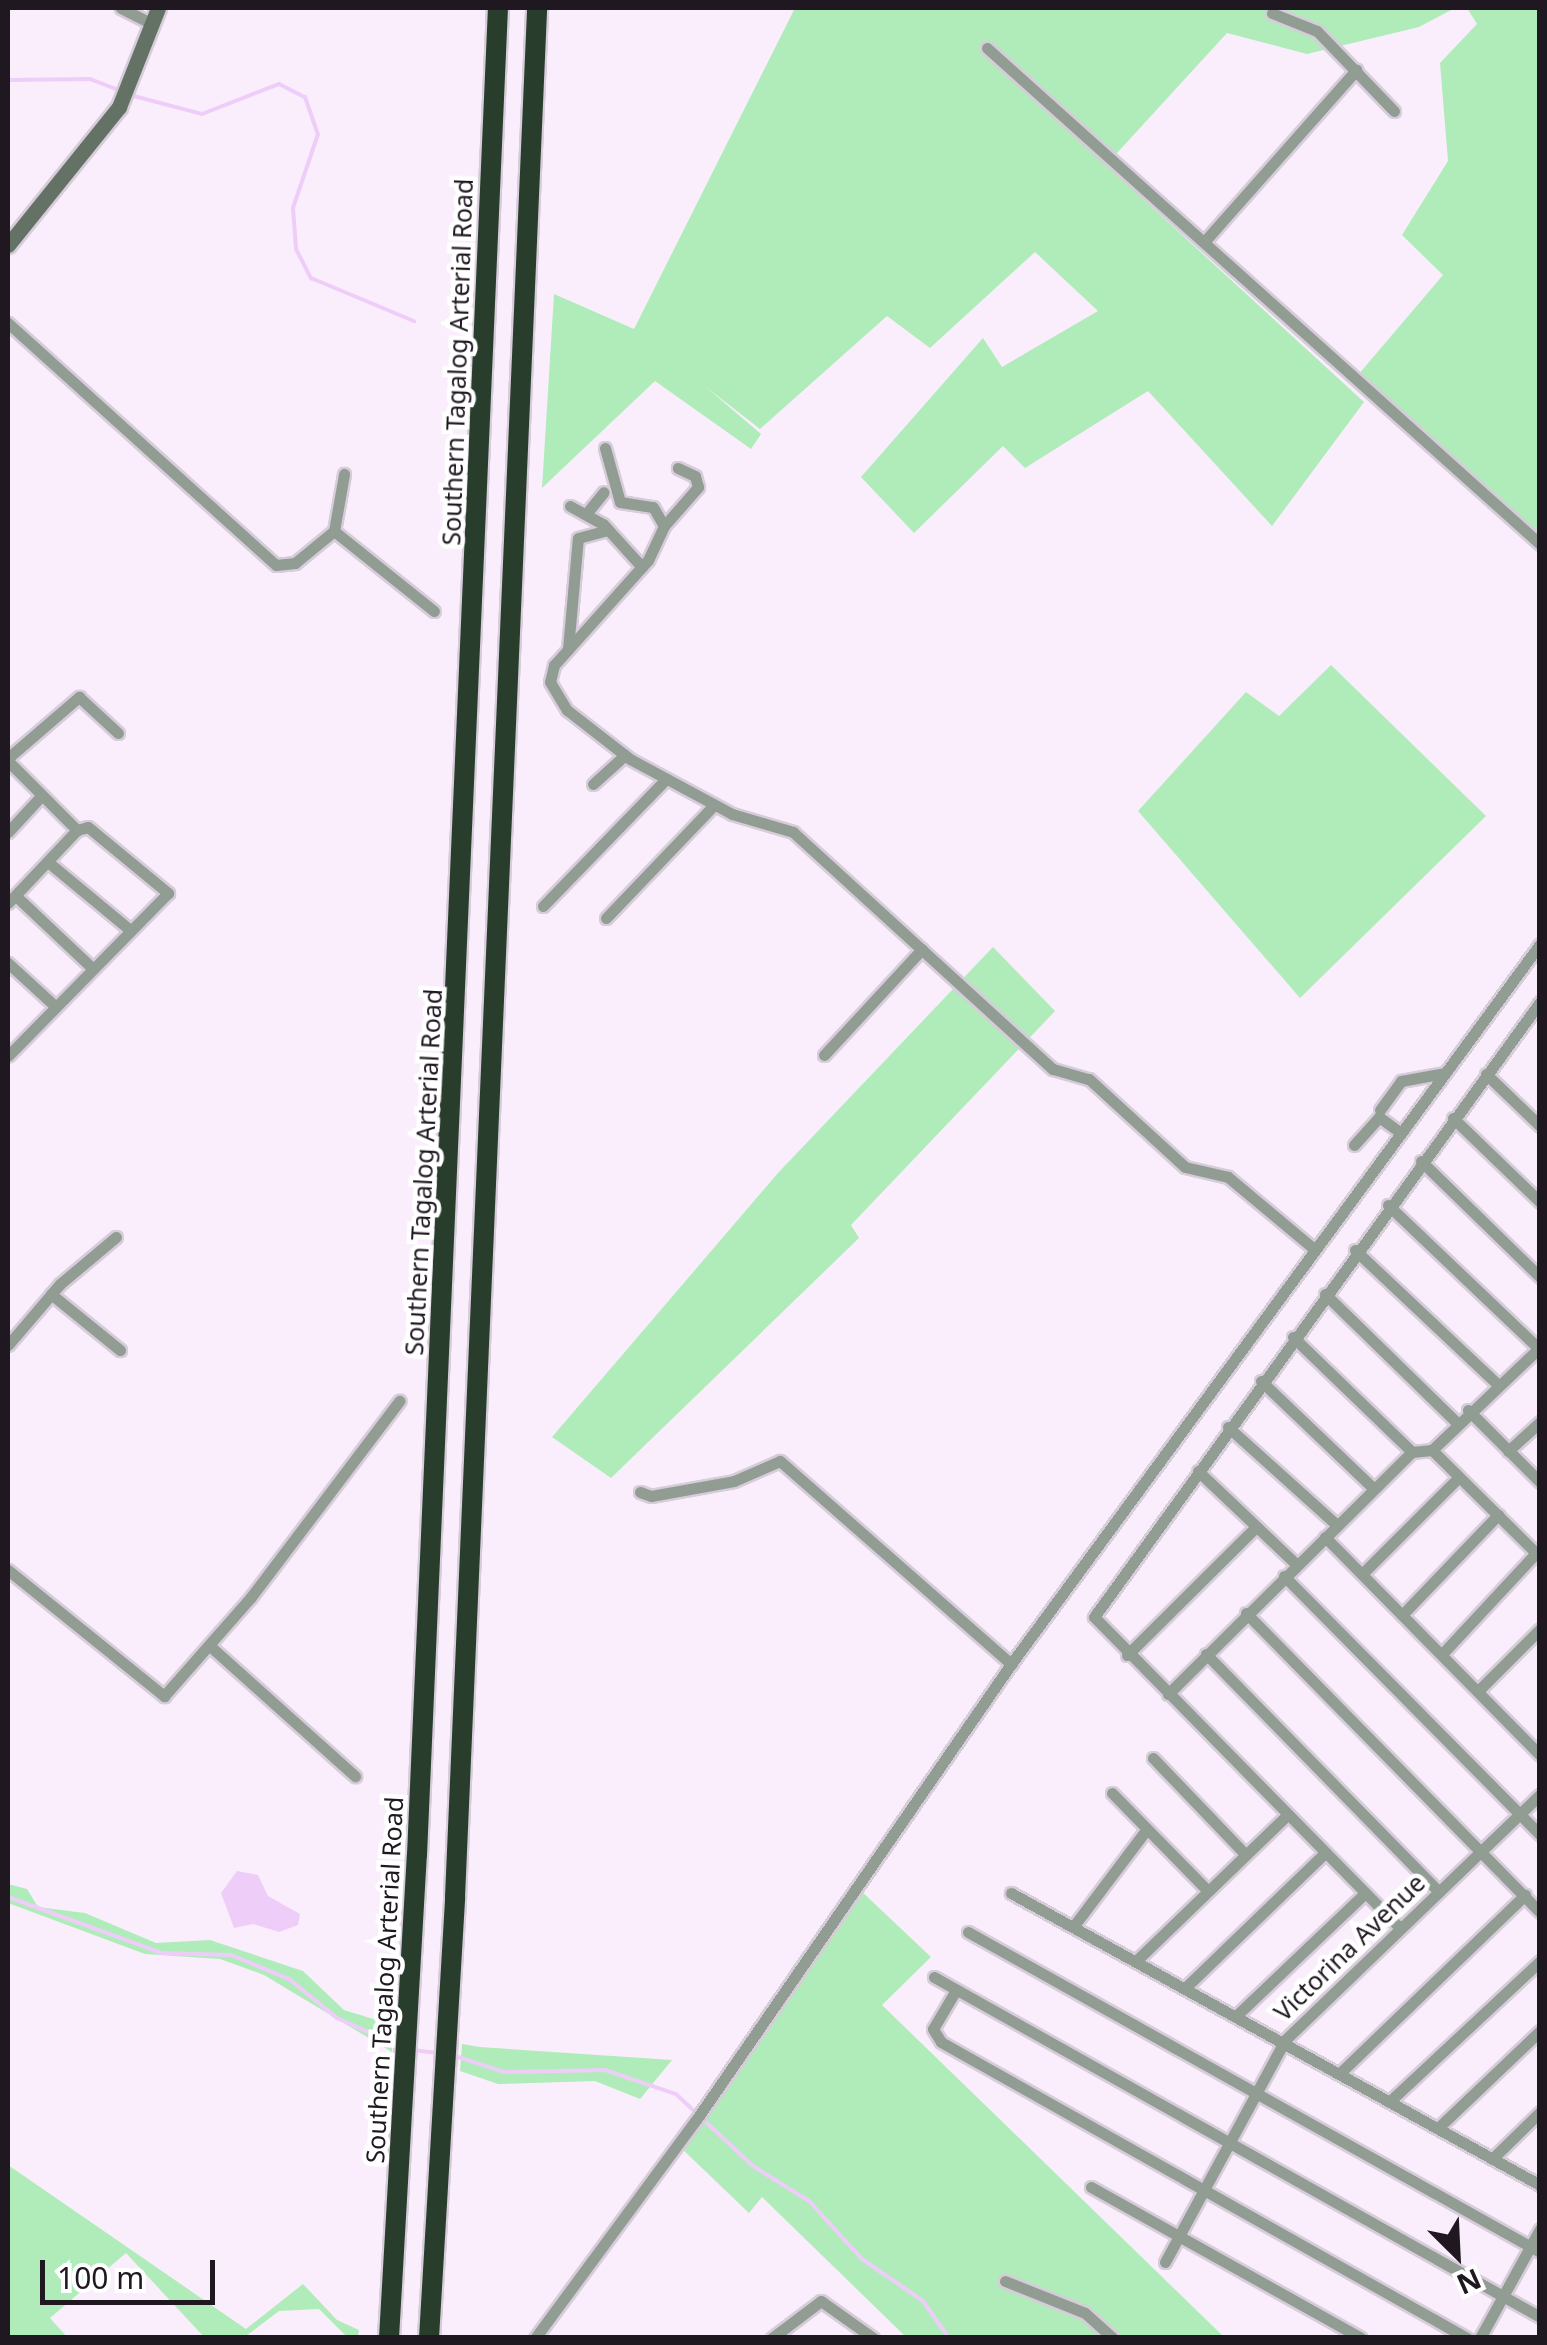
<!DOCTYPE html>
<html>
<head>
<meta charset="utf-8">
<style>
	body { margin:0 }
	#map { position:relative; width:1547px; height:2345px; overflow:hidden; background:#faeefd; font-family:"Noto Sans",sans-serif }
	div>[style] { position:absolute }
	.green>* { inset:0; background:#afecba }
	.water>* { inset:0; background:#efcdf9 }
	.stream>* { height:4px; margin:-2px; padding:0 2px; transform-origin:2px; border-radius:2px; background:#efcdf9 }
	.roads { filter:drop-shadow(2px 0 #d7ccda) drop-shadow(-2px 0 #d7ccda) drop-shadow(0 2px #d7ccda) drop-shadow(0 -2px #d7ccda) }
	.street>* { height:11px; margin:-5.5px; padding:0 5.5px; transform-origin:5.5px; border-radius:5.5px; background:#919c93 }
	.secondary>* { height:15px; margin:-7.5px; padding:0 7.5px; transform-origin:7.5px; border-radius:7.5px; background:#637265 }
	.highway>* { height:20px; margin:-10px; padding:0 10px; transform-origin:10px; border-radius:10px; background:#283d2c }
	span { translate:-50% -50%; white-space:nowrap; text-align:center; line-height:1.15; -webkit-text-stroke:9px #fff; paint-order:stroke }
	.street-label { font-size:25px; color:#1f1821 }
	.frame { position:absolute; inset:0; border:10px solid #1f1821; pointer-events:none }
	.north { position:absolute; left:1407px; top:2205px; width:100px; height:100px; -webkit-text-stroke:8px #fff; paint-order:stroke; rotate:156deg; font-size:28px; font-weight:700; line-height:40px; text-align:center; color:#1f1821 }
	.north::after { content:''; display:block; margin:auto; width:35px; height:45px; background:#1f1821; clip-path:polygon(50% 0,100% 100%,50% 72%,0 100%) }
	.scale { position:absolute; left:40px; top:2260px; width:175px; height:45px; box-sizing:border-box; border:5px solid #1f1821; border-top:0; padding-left:12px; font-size:30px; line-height:35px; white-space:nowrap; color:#1f1821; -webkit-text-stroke:8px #fff; paint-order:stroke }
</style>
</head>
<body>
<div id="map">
	<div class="green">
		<div style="clip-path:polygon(795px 8px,1455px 8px,1419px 27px,1307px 54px,1227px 33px,1106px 165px,1364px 402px,1272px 526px,1148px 391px,1025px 468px,1003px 446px,914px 533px,861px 477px,983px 338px,1002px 367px,1098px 311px,1035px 252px,930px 348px,887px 316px,760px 429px,706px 387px,761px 434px,751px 449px,655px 381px,542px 488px,554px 294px,634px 329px)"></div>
		<div style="clip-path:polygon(1467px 8px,1539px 8px,1539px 540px,1358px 375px,1443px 275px,1402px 235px,1448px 161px,1440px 63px,1477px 24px)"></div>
		<div style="clip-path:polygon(1331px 665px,1486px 816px,1300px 998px,1138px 811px,1246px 692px,1279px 716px)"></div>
		<div style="clip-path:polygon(993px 947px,1055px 1011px,851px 1225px,859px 1238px,611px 1478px,552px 1437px,778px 1173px)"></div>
		<div style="clip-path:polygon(8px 1884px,27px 1889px,38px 1907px,85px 1913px,156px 1943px,210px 1940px,303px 1971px,344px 2010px,393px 2025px,392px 2052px,264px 1975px,220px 1959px,145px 1954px,8px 1903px)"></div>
		<div style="clip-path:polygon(859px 1889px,931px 1957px,882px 2005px,1224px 2337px,906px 2337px,762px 2197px,749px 2213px,679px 2146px)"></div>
		<div style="clip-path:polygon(462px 2044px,480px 2047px,672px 2060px,640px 2099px,595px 2081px,498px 2084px,460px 2071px)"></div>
		<div style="clip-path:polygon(8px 2165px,246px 2329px,303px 2284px,337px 2320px,359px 2330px,358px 2337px,347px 2337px,319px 2309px,279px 2311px,245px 2337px,204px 2337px,126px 2253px,50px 2318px,67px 2337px,8px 2337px)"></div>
	</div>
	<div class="water">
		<div style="clip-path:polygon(237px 1871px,258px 1875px,268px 1896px,300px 1914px,298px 1925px,279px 1932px,253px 1924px,234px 1928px,221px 1893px)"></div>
	</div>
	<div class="stream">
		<div style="left:8px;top:80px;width:82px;rotate:-0.7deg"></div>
		<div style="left:90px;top:79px;width:33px;rotate:21deg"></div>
		<div style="left:130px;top:95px;width:74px;rotate:14.8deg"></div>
		<div style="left:202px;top:114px;width:83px;rotate:-21.3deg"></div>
		<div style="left:279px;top:84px;width:29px;rotate:27deg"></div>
		<div style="left:305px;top:97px;width:39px;rotate:71deg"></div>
		<div style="left:318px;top:134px;width:78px;rotate:108.7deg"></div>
		<div style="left:293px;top:208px;width:41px;rotate:85.8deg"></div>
		<div style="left:296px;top:249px;width:33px;rotate:63deg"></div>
		<div style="left:311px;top:278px;width:112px;rotate:22.7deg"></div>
		<div style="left:8px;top:1897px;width:164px;rotate:20deg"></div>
		<div style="left:162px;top:1953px;width:69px;rotate:1.7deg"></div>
		<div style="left:231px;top:1955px;width:63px;rotate:22.5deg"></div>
		<div style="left:289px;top:1979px;width:62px;rotate:39.1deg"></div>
		<div style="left:337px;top:2018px;width:68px;rotate:24.3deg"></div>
		<div style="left:413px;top:2050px;width:25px;rotate:7deg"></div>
		<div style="left:452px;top:2055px;width:55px;rotate:18.1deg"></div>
		<div style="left:504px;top:2072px;width:101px;rotate:-1.1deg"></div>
		<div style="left:605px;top:2070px;width:75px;rotate:18.7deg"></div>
		<div style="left:676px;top:2094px;width:105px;rotate:43.1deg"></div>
		<div style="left:753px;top:2166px;width:66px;rotate:32deg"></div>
		<div style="left:809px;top:2201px;width:79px;rotate:47.6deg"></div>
		<div style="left:862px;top:2259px;width:74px;rotate:34.5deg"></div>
		<div style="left:923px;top:2301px;width:45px;rotate:54.9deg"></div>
	</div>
	<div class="roads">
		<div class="street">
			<div style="left:121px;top:8px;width:36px;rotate:27deg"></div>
			<div style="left:1272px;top:13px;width:48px;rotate:21.8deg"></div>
			<div style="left:1317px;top:31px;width:111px;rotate:46.1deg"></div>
			<div style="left:987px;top:48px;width:743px;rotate:41.89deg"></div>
			<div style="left:1204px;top:242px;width:230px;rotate:-48.5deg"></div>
			<div style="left:8px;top:323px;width:361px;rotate:42.1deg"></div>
			<div style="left:276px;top:565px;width:19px;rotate:-6deg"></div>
			<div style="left:295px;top:563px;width:50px;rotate:-39.4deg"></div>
			<div style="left:334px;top:531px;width:128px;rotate:38.7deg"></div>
			<div style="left:605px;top:448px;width:56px;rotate:74.5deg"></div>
			<div style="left:620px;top:502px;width:33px;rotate:9deg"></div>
			<div style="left:653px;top:507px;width:22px;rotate:60deg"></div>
			<div style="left:664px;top:526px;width:38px;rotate:115deg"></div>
			<div style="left:648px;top:560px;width:141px;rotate:131.8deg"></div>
			<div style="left:554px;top:665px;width:17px;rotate:103deg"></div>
			<div style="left:550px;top:682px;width:33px;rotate:59deg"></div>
			<div style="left:567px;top:710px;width:80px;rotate:37.9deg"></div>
			<div style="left:630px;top:759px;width:116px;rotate:28.3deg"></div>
			<div style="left:732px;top:814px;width:64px;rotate:16.4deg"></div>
			<div style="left:793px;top:832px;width:352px;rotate:42.4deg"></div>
			<div style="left:1053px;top:1069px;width:37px;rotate:16deg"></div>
			<div style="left:1089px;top:1079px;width:130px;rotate:42.5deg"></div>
			<div style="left:1185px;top:1167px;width:44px;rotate:13.1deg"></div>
			<div style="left:1228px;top:1177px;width:112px;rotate:39.9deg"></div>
			<div style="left:570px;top:506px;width:38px;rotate:29deg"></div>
			<div style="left:603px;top:524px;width:58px;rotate:47.8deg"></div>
			<div style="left:586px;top:514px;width:28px;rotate:-51deg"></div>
			<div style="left:664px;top:526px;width:52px;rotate:-48.9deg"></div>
			<div style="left:698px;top:487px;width:11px;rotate:-105deg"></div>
			<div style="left:695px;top:476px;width:19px;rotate:-155deg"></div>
			<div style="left:334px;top:531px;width:58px;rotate:-80deg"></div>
			<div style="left:568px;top:649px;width:111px;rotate:-84.9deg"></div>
			<div style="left:578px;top:538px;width:31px;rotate:-15deg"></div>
			<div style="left:8px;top:758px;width:94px;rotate:-40.7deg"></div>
			<div style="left:79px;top:697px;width:53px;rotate:42.7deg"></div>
			<div style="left:8px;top:761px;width:98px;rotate:45deg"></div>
			<div style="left:593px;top:784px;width:43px;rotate:-42.2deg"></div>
			<div style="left:8px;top:832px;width:50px;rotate:-47.4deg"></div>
			<div style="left:48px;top:862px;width:107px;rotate:39.7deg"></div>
			<div style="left:18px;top:898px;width:102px;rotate:43.4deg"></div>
			<div style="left:8px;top:903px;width:100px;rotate:-46.6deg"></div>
			<div style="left:77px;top:830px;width:11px;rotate:-15deg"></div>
			<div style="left:88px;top:827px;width:104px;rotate:39.5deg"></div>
			<div style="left:168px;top:893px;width:228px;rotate:134.5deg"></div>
			<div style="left:543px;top:906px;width:177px;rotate:-45.9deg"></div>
			<div style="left:606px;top:918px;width:156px;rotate:-46.3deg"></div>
			<div style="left:8px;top:963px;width:64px;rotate:42.5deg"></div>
			<div style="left:824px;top:1055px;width:144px;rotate:-47.2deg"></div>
			<div style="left:1486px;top:1074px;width:75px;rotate:43.9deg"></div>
			<div style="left:1380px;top:1110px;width:36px;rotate:-54deg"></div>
			<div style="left:1401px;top:1081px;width:45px;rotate:-10.3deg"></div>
			<div style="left:1453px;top:1118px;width:121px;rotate:44deg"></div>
			<div style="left:1354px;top:1145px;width:38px;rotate:-48deg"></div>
			<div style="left:1379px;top:1117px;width:27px;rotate:36deg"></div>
			<div style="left:1421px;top:1161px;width:166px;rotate:44.3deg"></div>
			<div style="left:1388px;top:1205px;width:207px;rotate:43.6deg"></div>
			<div style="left:1355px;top:1250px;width:195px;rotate:43.3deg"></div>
			<div style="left:51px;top:1294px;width:89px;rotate:39.1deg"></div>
			<div style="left:1325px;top:1294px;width:185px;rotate:44.3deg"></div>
			<div style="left:1293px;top:1337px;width:165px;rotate:44deg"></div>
			<div style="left:8px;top:1345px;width:80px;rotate:-49.6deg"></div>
			<div style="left:60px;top:1284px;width:73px;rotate:-40deg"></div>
			<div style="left:1261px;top:1381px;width:155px;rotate:43.7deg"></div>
			<div style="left:1468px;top:1410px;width:102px;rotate:45deg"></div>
			<div style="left:1228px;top:1427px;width:147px;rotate:42deg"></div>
			<div style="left:1432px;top:1450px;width:149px;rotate:-43.6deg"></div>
			<div style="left:1508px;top:1451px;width:43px;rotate:-42.2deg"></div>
			<div style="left:1198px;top:1471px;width:135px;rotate:43.5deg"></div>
			<div style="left:640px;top:1492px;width:12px;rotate:20deg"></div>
			<div style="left:651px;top:1496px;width:84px;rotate:-10.2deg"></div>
			<div style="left:734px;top:1481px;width:50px;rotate:-23.5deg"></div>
			<div style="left:780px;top:1461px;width:308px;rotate:41.3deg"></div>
			<div style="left:1325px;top:1537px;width:306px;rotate:45.4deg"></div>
			<div style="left:8px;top:1570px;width:201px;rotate:38.9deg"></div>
			<div style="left:164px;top:1696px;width:132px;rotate:-48.7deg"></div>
			<div style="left:251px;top:1597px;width:246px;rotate:-52.9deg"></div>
			<div style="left:1362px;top:1574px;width:137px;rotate:-45deg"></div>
			<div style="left:1284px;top:1576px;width:364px;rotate:45.3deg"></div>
			<div style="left:1246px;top:1613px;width:419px;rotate:45.5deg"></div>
			<div style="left:1402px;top:1615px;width:139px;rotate:-46.2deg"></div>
			<div style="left:210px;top:1646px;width:195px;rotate:41.9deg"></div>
			<div style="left:1443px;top:1653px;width:137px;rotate:-47.1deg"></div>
			<div style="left:1206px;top:1654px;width:333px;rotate:45.6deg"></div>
			<div style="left:1127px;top:1655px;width:182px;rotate:-44.8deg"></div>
			<div style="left:1479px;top:1690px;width:86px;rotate:-45deg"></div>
			<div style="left:1168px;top:1694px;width:344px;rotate:-44.8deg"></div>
			<div style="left:1412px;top:1452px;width:20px;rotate:-6deg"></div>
			<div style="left:1432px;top:1450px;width:152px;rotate:44.7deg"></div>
			<div style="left:1153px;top:1758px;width:134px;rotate:46.2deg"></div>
			<div style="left:1112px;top:1793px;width:136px;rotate:45.6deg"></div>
			<div style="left:1011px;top:1893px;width:604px;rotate:28.9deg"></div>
			<div style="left:1073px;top:1927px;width:121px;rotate:-53deg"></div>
			<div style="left:1400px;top:1928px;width:436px;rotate:-134.5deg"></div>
			<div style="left:1094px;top:1617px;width:760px;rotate:-54.05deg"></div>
			<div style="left:968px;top:1932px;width:655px;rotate:29.22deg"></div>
			<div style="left:1137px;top:1960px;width:207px;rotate:-44deg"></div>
			<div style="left:934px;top:1977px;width:695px;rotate:29.29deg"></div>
			<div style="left:1186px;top:1987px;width:193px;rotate:-44deg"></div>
			<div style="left:956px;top:1990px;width:45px;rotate:120.5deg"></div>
			<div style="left:933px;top:2029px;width:15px;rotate:58deg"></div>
			<div style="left:941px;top:2042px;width:604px;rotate:29.37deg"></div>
			<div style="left:1237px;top:2015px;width:177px;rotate:-43.6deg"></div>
			<div style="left:1340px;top:2073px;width:257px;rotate:-43.9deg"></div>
			<div style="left:1389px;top:2102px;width:207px;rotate:-43deg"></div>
			<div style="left:1438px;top:2128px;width:141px;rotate:-43.6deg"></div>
			<div style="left:1492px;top:2159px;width:67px;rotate:-44.4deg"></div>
			<div style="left:1091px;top:2187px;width:309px;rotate:29.2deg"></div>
			<div style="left:1165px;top:2262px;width:252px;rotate:-61.6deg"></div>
			<div style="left:1285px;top:2040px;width:354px;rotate:-43.9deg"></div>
			<div style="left:1005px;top:2281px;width:86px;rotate:21.8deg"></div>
			<div style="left:1085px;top:2313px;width:38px;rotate:42deg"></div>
			<div style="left:535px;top:2338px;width:271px;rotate:-53.6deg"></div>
			<div style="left:696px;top:2120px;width:554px;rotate:-55.36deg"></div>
			<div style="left:1011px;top:1664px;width:893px;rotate:-53.69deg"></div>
			<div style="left:772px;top:2338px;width:61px;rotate:-37.1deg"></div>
			<div style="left:821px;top:2301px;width:64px;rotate:35.4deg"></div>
			<div style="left:1480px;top:2338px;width:124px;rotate:-61.2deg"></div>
		</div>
		<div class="secondary">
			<div style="left:8px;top:245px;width:177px;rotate:-51.2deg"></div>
			<div style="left:119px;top:107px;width:106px;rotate:-68.5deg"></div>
		</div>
		<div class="highway">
			<div style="left:389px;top:2338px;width:484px;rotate:-86.7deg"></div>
			<div style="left:417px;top:1855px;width:1849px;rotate:-87.49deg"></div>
			<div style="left:429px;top:2338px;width:442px;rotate:-86.6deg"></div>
			<div style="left:455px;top:1897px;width:1891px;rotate:-87.51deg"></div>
		</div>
	</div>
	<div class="street-label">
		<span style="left:457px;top:362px;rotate:-88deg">Southern Tagalog Arterial Road</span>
		<span style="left:423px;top:1172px;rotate:-87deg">Southern Tagalog Arterial Road</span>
		<span style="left:1349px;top:1947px;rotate:-44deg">Victorina Avenue</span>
		<span style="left:384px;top:1980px;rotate:-87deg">Southern Tagalog Arterial Road</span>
	</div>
	<div class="frame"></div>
	<div class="north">N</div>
	<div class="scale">100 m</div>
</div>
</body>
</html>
